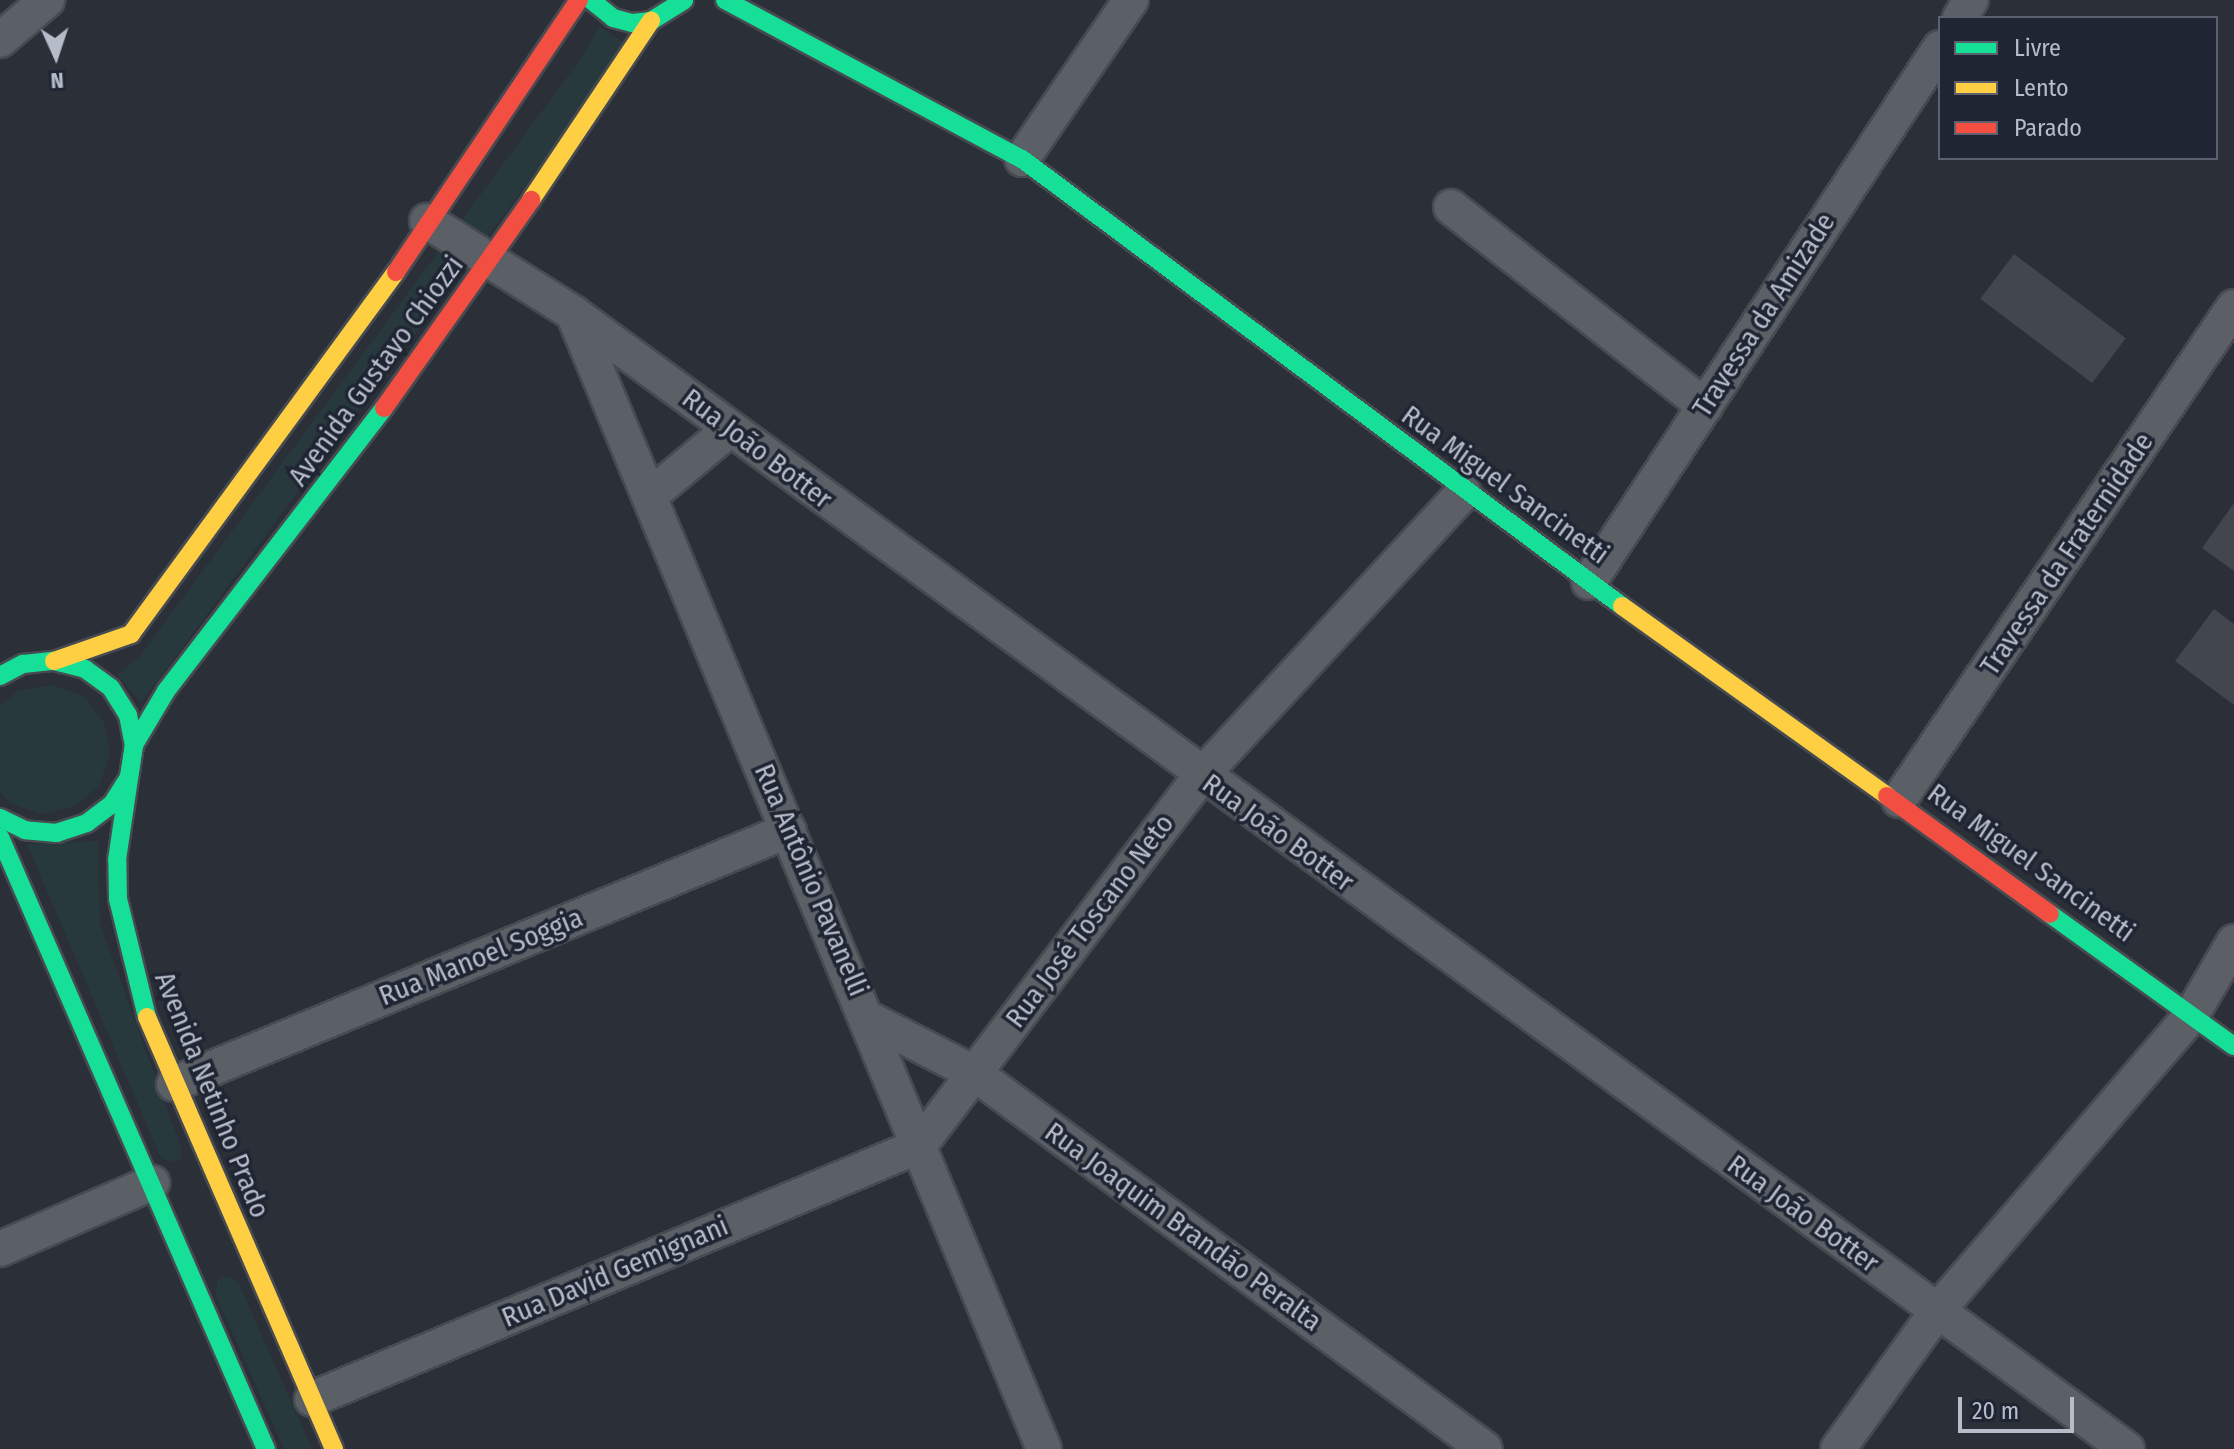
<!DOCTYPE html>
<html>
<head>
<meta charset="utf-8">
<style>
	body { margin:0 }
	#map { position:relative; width:2234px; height:1449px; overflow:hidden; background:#2b2f38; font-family:"Fira Sans Condensed",sans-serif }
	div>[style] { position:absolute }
	.green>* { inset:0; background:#28393d }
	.building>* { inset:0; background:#42464d; transform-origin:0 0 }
	.roads { filter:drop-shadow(2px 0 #474b51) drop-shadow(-2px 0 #474b51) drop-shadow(0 2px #474b51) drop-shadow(0 -2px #474b51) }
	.street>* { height:34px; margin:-17px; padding:0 17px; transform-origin:17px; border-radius:17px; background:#5b5f66 }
	.fast>* { height:18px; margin:-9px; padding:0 9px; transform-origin:9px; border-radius:9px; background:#16e098 }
	.slow>* { height:18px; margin:-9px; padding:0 9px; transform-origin:9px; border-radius:9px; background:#ffcf43 }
	.jam>* { height:18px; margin:-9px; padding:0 9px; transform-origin:9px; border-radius:9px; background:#f24e42 }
	span { translate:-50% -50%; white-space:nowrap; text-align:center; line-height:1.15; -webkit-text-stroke:7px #1f2532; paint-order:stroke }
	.street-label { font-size:28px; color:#b6bcc8 }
	.legend { position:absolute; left:1938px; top:16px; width:280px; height:144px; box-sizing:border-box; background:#1f2532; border:2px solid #5b616e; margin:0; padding:10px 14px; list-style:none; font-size:24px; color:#b6bcc8 }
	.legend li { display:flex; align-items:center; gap:16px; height:40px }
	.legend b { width:40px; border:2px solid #5b616e }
	.north { position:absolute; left:16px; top:16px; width:80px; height:80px; -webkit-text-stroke:6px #1f2532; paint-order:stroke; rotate:177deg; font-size:22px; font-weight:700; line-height:32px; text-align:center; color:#b6bcc8 }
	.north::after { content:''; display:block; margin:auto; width:28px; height:36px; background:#b6bcc8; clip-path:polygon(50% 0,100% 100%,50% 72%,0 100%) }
	.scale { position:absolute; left:1958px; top:1397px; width:116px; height:36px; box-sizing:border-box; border:4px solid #b6bcc8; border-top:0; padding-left:10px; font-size:24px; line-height:28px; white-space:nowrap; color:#b6bcc8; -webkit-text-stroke:6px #1f2532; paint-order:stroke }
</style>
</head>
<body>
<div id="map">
	<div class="green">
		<div style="clip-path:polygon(599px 26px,629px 46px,141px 703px,117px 675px,140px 656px,585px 53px)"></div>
		<div style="clip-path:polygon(51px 685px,83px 696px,104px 722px,110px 754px,99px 786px,73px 807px,40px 814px,9px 802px,0 792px,0 706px,18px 691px)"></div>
		<div style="clip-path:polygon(98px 841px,100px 924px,181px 1148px,182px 1158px,172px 1162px,161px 1158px,27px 844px)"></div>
		<div style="clip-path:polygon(229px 1276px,239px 1284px,312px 1449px,284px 1449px,216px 1296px,217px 1280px)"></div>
	</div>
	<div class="building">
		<div style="left:2014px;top:254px;width:140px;height:56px;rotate:37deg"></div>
		<div style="clip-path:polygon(2234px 503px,2234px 571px,2202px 548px)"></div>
		<div style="clip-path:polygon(2214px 609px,2234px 624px,2234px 705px,2175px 661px)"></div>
	</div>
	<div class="roads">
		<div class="street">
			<div style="left:1960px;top:18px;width:21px;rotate:-59deg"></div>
			<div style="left:0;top:40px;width:62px;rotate:-40.4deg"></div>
			<div style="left:1022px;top:159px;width:193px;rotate:-55.6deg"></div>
			<div style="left:1451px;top:207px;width:323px;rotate:38.1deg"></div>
			<div style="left:427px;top:221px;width:173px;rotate:32.2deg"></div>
			<div style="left:573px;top:313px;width:1925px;rotate:36.17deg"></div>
			<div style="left:573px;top:313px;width:1230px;rotate:67.48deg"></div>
			<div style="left:651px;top:495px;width:103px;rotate:-39.9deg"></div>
			<div style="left:1589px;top:582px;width:639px;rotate:-56.68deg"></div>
			<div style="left:1899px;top:800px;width:596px;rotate:-55.8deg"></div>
			<div style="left:871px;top:1020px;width:116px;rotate:27.2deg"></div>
			<div style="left:974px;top:1073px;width:634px;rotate:36.35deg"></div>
			<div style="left:174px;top:1084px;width:665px;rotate:-22.44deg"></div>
			<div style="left:0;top:1249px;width:166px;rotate:-23.5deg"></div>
			<div style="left:312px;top:1399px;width:658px;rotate:-22.63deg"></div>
			<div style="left:919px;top:1146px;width:464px;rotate:-52.7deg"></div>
			<div style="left:1200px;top:777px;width:388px;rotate:-47.2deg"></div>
			<div style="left:1838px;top:1449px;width:170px;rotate:-54.3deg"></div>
			<div style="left:1937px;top:1311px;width:389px;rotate:-49.3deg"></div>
			<div style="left:2191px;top:1016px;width:86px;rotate:-59.8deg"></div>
		</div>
		<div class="fast">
			<div style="left:591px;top:0;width:28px;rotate:39deg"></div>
			<div style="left:613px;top:18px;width:20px;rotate:15deg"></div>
			<div style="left:632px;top:23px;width:19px;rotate:-6deg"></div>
			<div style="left:651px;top:21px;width:39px;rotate:-32deg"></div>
			<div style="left:725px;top:0;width:337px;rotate:28.2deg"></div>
			<div style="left:1022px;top:159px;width:748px;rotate:36.69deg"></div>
			<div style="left:0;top:676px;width:26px;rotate:-28deg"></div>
			<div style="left:23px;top:664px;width:31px;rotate:-6deg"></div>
			<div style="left:54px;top:661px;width:32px;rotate:14deg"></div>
			<div style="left:85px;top:669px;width:32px;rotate:36deg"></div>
			<div style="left:111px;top:688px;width:32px;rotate:58deg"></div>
			<div style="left:128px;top:715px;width:31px;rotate:79deg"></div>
			<div style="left:134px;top:745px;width:32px;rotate:99deg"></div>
			<div style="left:129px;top:777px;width:32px;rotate:122deg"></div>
			<div style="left:112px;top:804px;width:31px;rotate:143deg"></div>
			<div style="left:87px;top:823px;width:32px;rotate:162deg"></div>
			<div style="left:57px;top:833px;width:32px;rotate:-175deg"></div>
			<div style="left:25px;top:830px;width:28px;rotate:-154deg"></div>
			<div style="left:0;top:837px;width:667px;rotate:66.51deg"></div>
			<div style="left:2050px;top:914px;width:226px;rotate:35.7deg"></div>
			<div style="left:147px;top:1017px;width:122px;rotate:-103.8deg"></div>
			<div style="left:118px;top:899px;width:39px;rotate:-91deg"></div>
			<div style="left:117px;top:860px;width:116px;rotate:-81.6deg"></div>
			<div style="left:134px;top:745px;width:63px;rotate:-59.3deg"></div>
			<div style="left:166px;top:691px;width:357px;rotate:-52.4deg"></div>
		</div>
		<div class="slow">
			<div style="left:531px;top:200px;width:216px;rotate:-56.2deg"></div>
			<div style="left:1622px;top:606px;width:326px;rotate:35.6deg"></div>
			<div style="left:54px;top:661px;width:82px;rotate:-19.3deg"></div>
			<div style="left:131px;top:634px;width:449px;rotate:-53.8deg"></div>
			<div style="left:147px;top:1017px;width:471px;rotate:66.6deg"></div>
		</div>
		<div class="jam">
			<div style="left:396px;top:272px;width:328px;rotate:-56.1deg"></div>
			<div style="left:384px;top:408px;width:255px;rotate:-54.7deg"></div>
			<div style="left:1887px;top:796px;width:201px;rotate:35.9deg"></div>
		</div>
	</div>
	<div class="street-label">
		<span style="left:1764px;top:315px;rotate:-57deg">Travessa da Amizade</span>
		<span style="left:376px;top:371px;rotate:-54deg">Avenida Gustavo Chiozzi</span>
		<span style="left:757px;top:449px;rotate:37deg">Rua João Botter</span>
		<span style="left:1505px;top:485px;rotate:36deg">Rua Miguel Sancinetti</span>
		<span style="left:2067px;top:554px;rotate:-56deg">Travessa da Fraternidade</span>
		<span style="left:1278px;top:833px;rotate:36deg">Rua João Botter</span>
		<span style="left:2031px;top:863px;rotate:36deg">Rua Miguel Sancinetti</span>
		<span style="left:811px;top:880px;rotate:67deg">Rua Antônio Pavanelli</span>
		<span style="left:1090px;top:921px;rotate:-53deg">Rua José Toscano Neto</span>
		<span style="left:481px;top:957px;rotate:-22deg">Rua Manoel Soggia</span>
		<span style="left:212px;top:1095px;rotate:68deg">Avenida Netinho Prado</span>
		<span style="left:1803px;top:1214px;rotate:36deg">Rua João Botter</span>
		<span style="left:1183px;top:1227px;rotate:36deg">Rua Joaquim Brandão Peralta</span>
		<span style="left:615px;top:1272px;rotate:-23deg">Rua David Gemignani</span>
	</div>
	<ul class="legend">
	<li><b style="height:10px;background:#16e098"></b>Livre</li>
	<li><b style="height:10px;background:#ffcf43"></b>Lento</li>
	<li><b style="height:10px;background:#f24e42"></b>Parado</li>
	</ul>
	<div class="north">N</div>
	<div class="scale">20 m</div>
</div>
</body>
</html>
